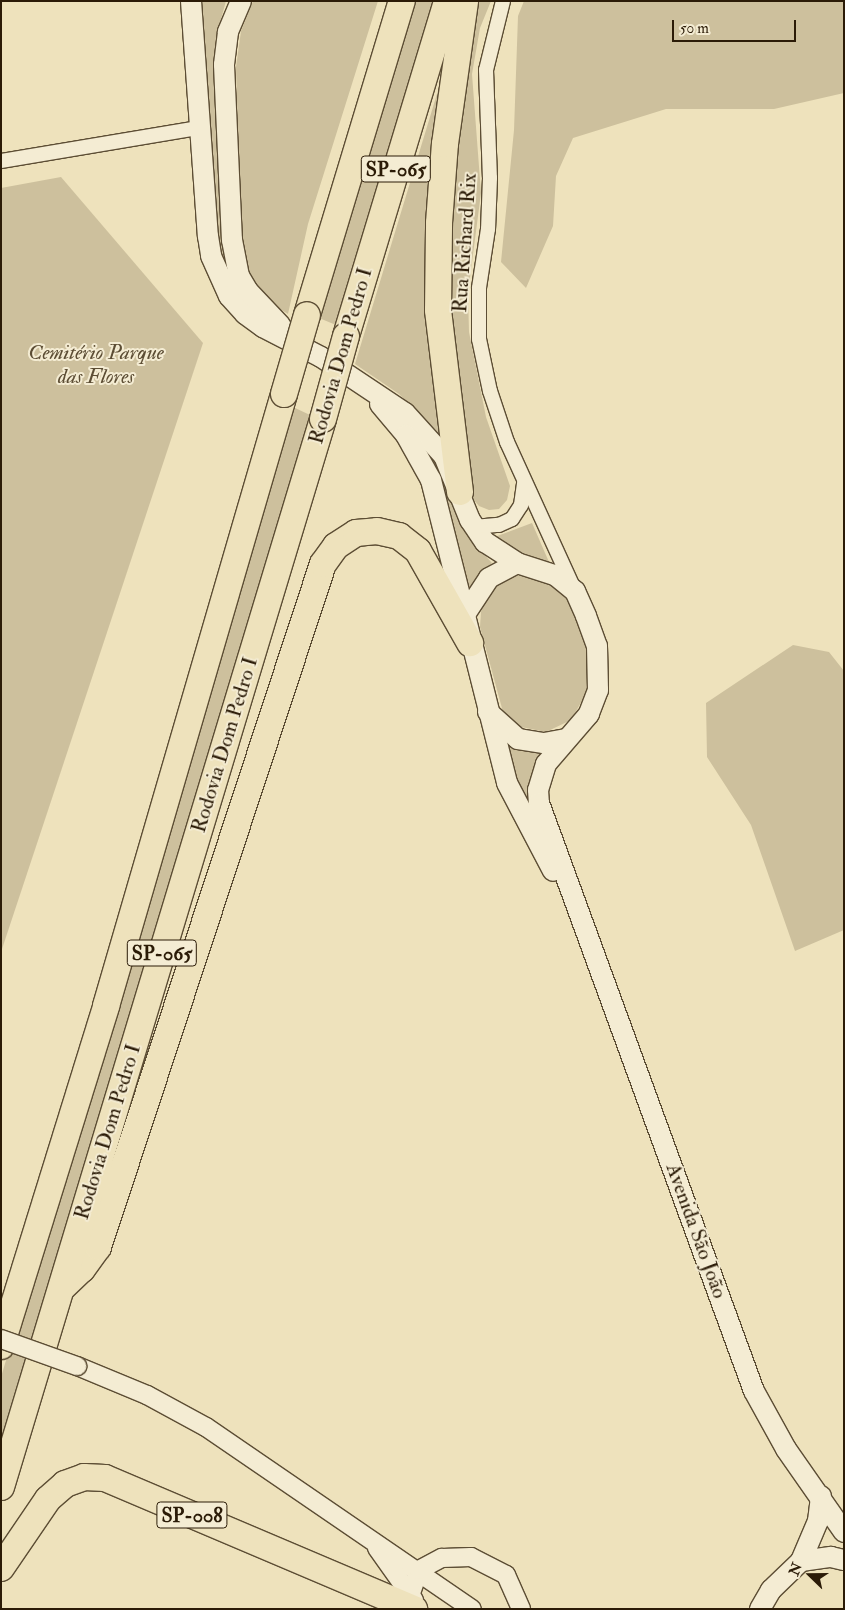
<!DOCTYPE html>
<html>
<head>
<meta charset="utf-8">
<style>
	body { margin:0 }
	#map { position:relative; width:845px; height:1610px; overflow:hidden; background:#eee2bc; font-family:"IM FELL Double Pica",serif }
	div>[style] { position:absolute }
	.green>* { inset:0; background:#cdc09d }
	.roads { filter:drop-shadow(1px 0 #5c4d34) drop-shadow(-1px 0 #5c4d34) drop-shadow(0 1px #5c4d34) drop-shadow(0 -1px #5c4d34) }
	.minor>* { height:14px; margin:-7px; padding:0 7px; transform-origin:7px; border-radius:7px; background:#f4ecd3 }
	.tertiary>* { height:18px; margin:-9px; padding:0 9px; transform-origin:9px; border-radius:9px; background:#f4ecd3 }
	.secondary>* { height:20px; margin:-10px; padding:0 10px; transform-origin:10px; border-radius:10px; background:#f4ecd3 }
	.motorway>* { height:26px; margin:-13px; padding:0 13px; transform-origin:13px; border-radius:13px; background:#eee2bc }
	.bridges { filter:drop-shadow(1px 0 #5c4d34) drop-shadow(-1px 0 #5c4d34) drop-shadow(0 1px #5c4d34) drop-shadow(0 -1px #5c4d34) }
	.tertiary-bridge>* { height:18px; margin:-9px; padding:0 9px; transform-origin:9px; border-radius:9px; background:#f4ecd3 }
	.motorway-bridge>* { height:26px; margin:-13px; padding:0 13px; transform-origin:13px; border-radius:13px; background:#eee2bc }
	span { translate:-50% -50%; white-space:nowrap; text-align:center; line-height:1.15; -webkit-text-stroke:4px #f4ecd3; paint-order:stroke }
	.shield-label span { padding:1px 4px; background:#f4ecd3; border:1px solid; border-radius:4px; -webkit-text-stroke-width:0 }
	.shield-label { font-size:20px; color:#2b1b07; font-weight:700 }
	.street-label { font-size:21px; color:#2b1b07 }
	.park-label { font-size:21px; color:#5c4d34; font-style:italic }
	.frame { position:absolute; inset:0; border:2px solid #2b1b07; pointer-events:none }
	.north { position:absolute; left:785px; top:1550px; width:50px; height:50px; -webkit-text-stroke:4px #f4ecd3; paint-order:stroke; rotate:292deg; font-size:14px; font-weight:700; line-height:20px; text-align:center; color:#2b1b07 }
	.north::after { content:''; display:block; margin:auto; width:18px; height:22px; background:#2b1b07; clip-path:polygon(50% 0,100% 100%,50% 72%,0 100%) }
	.scale { position:absolute; left:672px; top:20px; width:124px; height:22px; box-sizing:border-box; border:2px solid #2b1b07; border-top:0; padding-left:6px; font-size:15px; line-height:18px; white-space:nowrap; color:#2b1b07; -webkit-text-stroke:4px #f4ecd3; paint-order:stroke }
</style>
</head>
<body>
<div id="map">
	<div class="green">
		<div style="clip-path:polygon(200px 1px,226px 1px,216px 37px,213px 75px,221px 125px,230px 272px,219px 255px)"></div>
		<div style="clip-path:polygon(253px 1px,378px 1px,308px 224px,288px 314px,269px 302px,249px 277px,241px 241px,236px 67px,241px 31px)"></div>
		<div style="clip-path:polygon(412px 1px,437px 1px,336px 325px,319px 318px)"></div>
		<div style="clip-path:polygon(470px 1px,491px 1px,480px 28px,472px 74px,481px 193px,468px 293px,469px 332px,486px 417px,510px 486px,507px 500px,499px 509px,489px 510px,479px 506px,473px 499px,470px 484px,447px 316px,455px 81px)"></div>
		<div style="clip-path:polygon(524px 1px,844px 1px,844px 93px,774px 109px,666px 109px,573px 138px,556px 176px,553px 226px,526px 288px,501px 262px,514px 130px,518px 16px)"></div>
		<div style="clip-path:polygon(443px 74px,441px 435px,399px 394px,355px 364px)"></div>
		<div style="clip-path:polygon(61px 177px,203px 343px,1px 952px,1px 188px)"></div>
		<div style="clip-path:polygon(293px 407px,310px 415px,130px 1032px,1px 1452px,1px 1377px)"></div>
		<div style="clip-path:polygon(420px 443px,431px 450px,469px 538px,492px 563px,473px 582px,467px 596px)"></div>
		<div style="clip-path:polygon(532px 523px,549px 562px,511px 549px,492px 538px)"></div>
		<div style="clip-path:polygon(514px 576px,527px 576px,553px 585px,564px 594px,587px 640px,592px 669px,588px 690px,571px 720px,546px 732px,521px 727px,503px 712px,480px 627px,481px 612px,486px 598px,495px 587px)"></div>
		<div style="clip-path:polygon(793px 645px,829px 652px,844px 671px,844px 930px,795px 951px,751px 825px,707px 757px,706px 703px)"></div>
		<div style="clip-path:polygon(505px 746px,518px 751px,543px 752px,527px 813px)"></div>
	</div>
	<div class="roads">
		<div class="minor">
			<div style="left:503px;top:1px;width:71px;rotate:103.8deg"></div>
			<div style="left:486px;top:70px;width:108px;rotate:87.9deg"></div>
			<div style="left:490px;top:178px;width:51px;rotate:92.2deg"></div>
			<div style="left:488px;top:229px;width:60px;rotate:98.7deg"></div>
			<div style="left:479px;top:288px;width:51px;rotate:90deg"></div>
			<div style="left:479px;top:339px;width:53px;rotate:78.1deg"></div>
			<div style="left:490px;top:391px;width:54px;rotate:71.6deg"></div>
			<div style="left:507px;top:442px;width:159px;rotate:65.5deg"></div>
			<div style="left:1px;top:161px;width:201px;rotate:-9.5deg"></div>
			<div style="left:474px;top:527px;width:25px;rotate:-5deg"></div>
			<div style="left:499px;top:525px;width:14px;rotate:-25deg"></div>
			<div style="left:512px;top:519px;width:17px;rotate:-57deg"></div>
			<div style="left:521px;top:505px;width:22px;rotate:-82deg"></div>
		</div>
		<div class="tertiary">
			<div style="left:77px;top:1366px;width:76px;rotate:22.5deg"></div>
			<div style="left:147px;top:1395px;width:67px;rotate:28.5deg"></div>
			<div style="left:206px;top:1427px;width:322px;rotate:34.4deg"></div>
			<div style="left:377px;top:1548px;width:64px;rotate:54.6deg"></div>
			<div style="left:411px;top:1593px;width:24px;rotate:-71deg"></div>
			<div style="left:419px;top:1570px;width:26px;rotate:-28deg"></div>
			<div style="left:442px;top:1558px;width:29px;rotate:-2deg"></div>
			<div style="left:471px;top:1557px;width:39px;rotate:27deg"></div>
			<div style="left:506px;top:1575px;width:37px;rotate:66deg"></div>
		</div>
		<div class="secondary">
			<div style="left:191px;top:1px;width:236px;rotate:85.9deg"></div>
			<div style="left:208px;top:236px;width:20px;rotate:81deg"></div>
			<div style="left:211px;top:256px;width:44px;rotate:65.8deg"></div>
			<div style="left:229px;top:296px;width:24px;rotate:48deg"></div>
			<div style="left:245px;top:314px;width:22px;rotate:36deg"></div>
			<div style="left:263px;top:327px;width:65px;rotate:27.3deg"></div>
			<div style="left:321px;top:357px;width:101px;rotate:33.7deg"></div>
			<div style="left:405px;top:413px;width:58px;rotate:47.8deg"></div>
			<div style="left:444px;top:456px;width:69px;rotate:67.9deg"></div>
			<div style="left:470px;top:520px;width:27px;rotate:56deg"></div>
			<div style="left:485px;top:542px;width:38px;rotate:33deg"></div>
			<div style="left:517px;top:563px;width:40px;rotate:18deg"></div>
			<div style="left:555px;top:575px;width:26px;rotate:39deg"></div>
			<div style="left:575px;top:591px;width:27px;rotate:66deg"></div>
			<div style="left:586px;top:616px;width:32px;rotate:70deg"></div>
			<div style="left:597px;top:646px;width:44px;rotate:88.7deg"></div>
			<div style="left:598px;top:690px;width:26px;rotate:111deg"></div>
			<div style="left:589px;top:714px;width:66px;rotate:130.7deg"></div>
			<div style="left:546px;top:764px;width:27px;rotate:107deg"></div>
			<div style="left:538px;top:790px;width:13px;rotate:86deg"></div>
			<div style="left:539px;top:803px;width:626px;rotate:69.92deg"></div>
			<div style="left:754px;top:1391px;width:66px;rotate:61.1deg"></div>
			<div style="left:786px;top:1449px;width:101px;rotate:55.1deg"></div>
			<div style="left:241px;top:1px;width:34px;rotate:113deg"></div>
			<div style="left:228px;top:32px;width:33px;rotate:97deg"></div>
			<div style="left:224px;top:65px;width:175px;rotate:87.4deg"></div>
			<div style="left:232px;top:240px;width:37px;rotate:79deg"></div>
			<div style="left:239px;top:276px;width:17px;rotate:59deg"></div>
			<div style="left:248px;top:291px;width:47px;rotate:46.7deg"></div>
			<div style="left:380px;top:404px;width:40px;rotate:50deg"></div>
			<div style="left:406px;top:435px;width:51px;rotate:60.9deg"></div>
			<div style="left:431px;top:480px;width:312px;rotate:75.9deg"></div>
			<div style="left:507px;top:783px;width:99px;rotate:62.4deg"></div>
			<div style="left:464px;top:616px;width:45px;rotate:-56.7deg"></div>
			<div style="left:489px;top:578px;width:32px;rotate:-28deg"></div>
			<div style="left:488px;top:712px;width:40px;rotate:42deg"></div>
			<div style="left:518px;top:739px;width:26px;rotate:9deg"></div>
			<div style="left:544px;top:743px;width:22px;rotate:-10deg"></div>
			<div style="left:801px;top:1561px;width:30px;rotate:-8deg"></div>
			<div style="left:831px;top:1557px;width:13px;rotate:13deg"></div>
			<div style="left:760px;top:1609px;width:22px;rotate:-60deg"></div>
			<div style="left:771px;top:1590px;width:42px;rotate:-44deg"></div>
			<div style="left:801px;top:1561px;width:43px;rotate:-67deg"></div>
			<div style="left:818px;top:1521px;width:25px;rotate:-83deg"></div>
		</div>
		<div class="motorway">
			<div style="left:307px;top:315px;width:328px;rotate:-73.2deg"></div>
			<div style="left:346px;top:336px;width:350px;rotate:-73.2deg"></div>
			<div style="left:460px;top:492px;width:183px;rotate:-96.9deg"></div>
			<div style="left:438px;top:310px;width:87px;rotate:-89.3deg"></div>
			<div style="left:439px;top:223px;width:79px;rotate:-85.7deg"></div>
			<div style="left:445px;top:144px;width:144px;rotate:-82deg"></div>
			<div style="left:62px;top:1288px;width:28px;rotate:-44deg"></div>
			<div style="left:82px;top:1269px;width:27px;rotate:-54deg"></div>
			<div style="left:98px;top:1247px;width:719px;rotate:-71.77deg"></div>
			<div style="left:323px;top:564px;width:22px;rotate:-54deg"></div>
			<div style="left:336px;top:546px;width:24px;rotate:-33deg"></div>
			<div style="left:356px;top:533px;width:21px;rotate:-5deg"></div>
			<div style="left:377px;top:531px;width:23px;rotate:13deg"></div>
			<div style="left:399px;top:536px;width:24px;rotate:38deg"></div>
			<div style="left:418px;top:551px;width:106px;rotate:60.5deg"></div>
			<div style="left:1px;top:1346px;width:356px;rotate:-72.8deg"></div>
			<div style="left:106px;top:1006px;width:637px;rotate:-73.78deg"></div>
			<div style="left:1px;top:1487px;width:1115px;rotate:-73.22deg"></div>
			<div style="left:1px;top:1568px;width:83px;rotate:-55.7deg"></div>
			<div style="left:48px;top:1499px;width:23px;rotate:-41deg"></div>
			<div style="left:65px;top:1484px;width:20px;rotate:-20deg"></div>
			<div style="left:84px;top:1477px;width:21px;rotate:3deg"></div>
			<div style="left:105px;top:1478px;width:336px;rotate:23deg"></div>
		</div>
	</div>
	<div class="bridges">
		<div class="tertiary-bridge">
			<div style="left:1px;top:1339px;width:81px;rotate:19.6deg"></div>
		</div>
		<div class="motorway-bridge">
			<div style="left:284px;top:394px;width:82px;rotate:-73.8deg"></div>
			<div style="left:323px;top:419px;width:86px;rotate:-74.5deg"></div>
		</div>
	</div>
	<div class="shield-label">
		<span style="left:396px;top:169px">SP-065</span>
		<span style="left:162px;top:953px">SP-065</span>
		<span style="left:192px;top:1515px">SP-008</span>
	</div>
	<div class="street-label">
		<span style="left:465px;top:243px;rotate:-86deg">Rua Richard Rix</span>
		<span style="left:341px;top:356px;rotate:-74deg">Rodovia Dom Pedro I</span>
		<span style="left:225px;top:745px;rotate:-73deg">Rodovia Dom Pedro I</span>
		<span style="left:108px;top:1132px;rotate:-73deg">Rodovia Dom Pedro I</span>
		<span style="left:696px;top:1231px;rotate:70deg">Avenida São João</span>
	</div>
	<div class="park-label">
		<span style="left:96px;top:365px">Cemitério Parque<br>das Flores</span>
	</div>
	<div class="frame"></div>
	<div class="north">N</div>
	<div class="scale">50 m</div>
</div>
</body>
</html>
